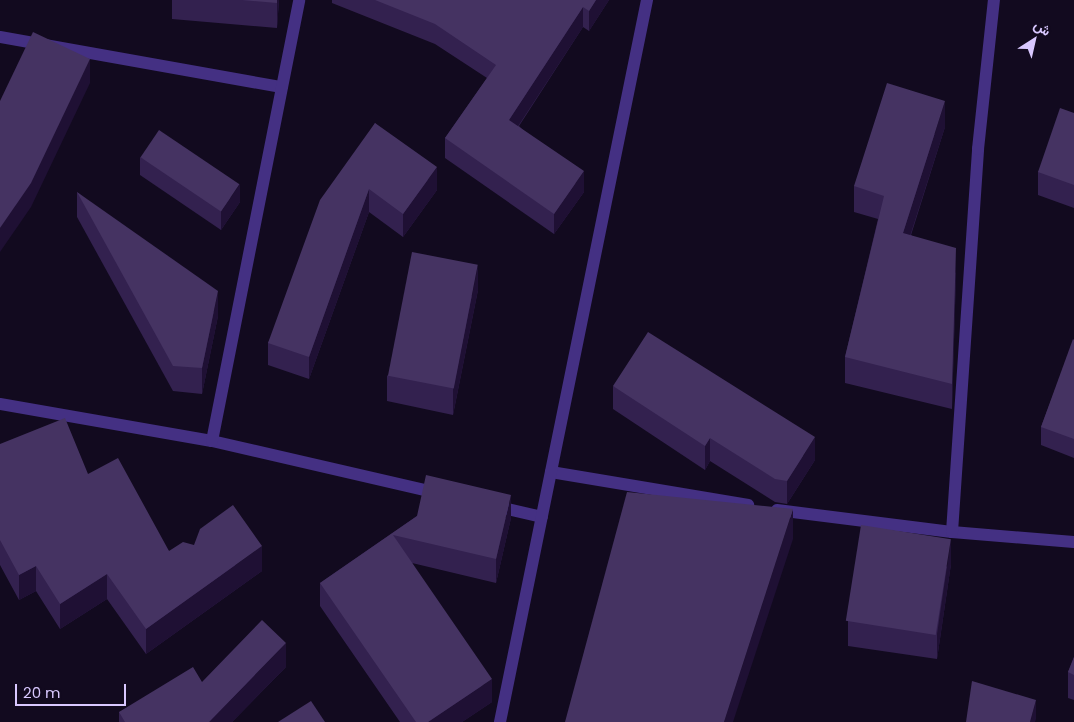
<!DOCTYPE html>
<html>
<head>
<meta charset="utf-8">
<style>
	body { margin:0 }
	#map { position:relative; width:1074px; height:722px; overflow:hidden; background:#120a1f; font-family:Poppins,Vazirmatn,sans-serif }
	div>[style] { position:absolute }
	.street>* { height:12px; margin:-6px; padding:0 6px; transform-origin:6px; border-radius:6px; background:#443083 }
	.wall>* { inset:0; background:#33214f }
	.shaded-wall>* { inset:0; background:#1f1034 }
	.building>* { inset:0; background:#453362; transform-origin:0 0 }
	span { translate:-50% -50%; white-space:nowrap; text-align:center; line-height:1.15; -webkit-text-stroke:4px #120a1f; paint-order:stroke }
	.north { position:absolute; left:1009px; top:15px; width:50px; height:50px; -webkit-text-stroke:4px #120a1f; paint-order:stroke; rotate:35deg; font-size:14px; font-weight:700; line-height:20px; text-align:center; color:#d9c8ff }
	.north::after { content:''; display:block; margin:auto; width:18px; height:22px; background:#d9c8ff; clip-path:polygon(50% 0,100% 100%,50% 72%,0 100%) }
	.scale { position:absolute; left:15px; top:684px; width:111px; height:22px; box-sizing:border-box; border:2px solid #d9c8ff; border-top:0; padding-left:6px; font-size:15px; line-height:18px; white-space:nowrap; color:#d9c8ff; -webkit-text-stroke:4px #120a1f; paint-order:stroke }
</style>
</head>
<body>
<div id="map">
	<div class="street">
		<div style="left:0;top:37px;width:286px;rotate:10.1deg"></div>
		<div style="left:0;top:404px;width:215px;rotate:9.9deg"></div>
		<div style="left:212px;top:441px;width:232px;rotate:13deg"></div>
		<div style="left:212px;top:441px;width:449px;rotate:-78.8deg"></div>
		<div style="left:551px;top:472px;width:200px;rotate:9.5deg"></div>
		<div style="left:494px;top:506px;width:49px;rotate:12.9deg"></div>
		<div style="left:777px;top:510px;width:176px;rotate:7.2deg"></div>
		<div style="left:952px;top:532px;width:122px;rotate:4.7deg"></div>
		<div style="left:952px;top:532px;width:384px;rotate:-86.1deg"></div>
		<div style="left:978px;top:149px;width:150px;rotate:-83.9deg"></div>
		<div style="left:500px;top:722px;width:737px;rotate:-78.49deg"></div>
	</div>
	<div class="wall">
		<div style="clip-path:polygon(172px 0,279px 0,277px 28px,172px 19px)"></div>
		<div style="clip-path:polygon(332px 0,609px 0,589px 31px,583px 27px,519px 126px,584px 192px,554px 234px,445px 158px,445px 138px,487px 78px,435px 44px,332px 3px)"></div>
		<div style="clip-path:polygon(1074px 113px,1074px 208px,1038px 195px,1038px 172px)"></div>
		<div style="clip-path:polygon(375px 123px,437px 190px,403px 237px,369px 212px,309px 379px,268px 365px,268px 343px)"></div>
		<div style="clip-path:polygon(945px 127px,911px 235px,956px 273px,952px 409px,845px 383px,845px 357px,878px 219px,854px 212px,854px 186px)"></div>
		<div style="clip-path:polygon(140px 157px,240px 202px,221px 230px,140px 175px)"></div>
		<div style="clip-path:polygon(77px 192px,218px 316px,202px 394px,173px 391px,77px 217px)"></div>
		<div style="clip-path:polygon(478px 290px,453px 415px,387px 401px,387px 376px)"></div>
		<div style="clip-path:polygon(1074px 340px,1074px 458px,1041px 445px,1041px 427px)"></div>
		<div style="clip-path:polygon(613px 386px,815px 460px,787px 504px,775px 502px,710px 461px,705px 470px,613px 409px)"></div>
		<div style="clip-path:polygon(0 444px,88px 474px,169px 551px,262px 571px,146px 654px,107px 599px,60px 629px,36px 591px,19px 600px,0 565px)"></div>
		<div style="clip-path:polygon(417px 516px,511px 518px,496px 583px,412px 563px,492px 702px,462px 722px,400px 722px,320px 606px,320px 583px)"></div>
		<div style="clip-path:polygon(951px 564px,937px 659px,848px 646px,848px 621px)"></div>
		<div style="clip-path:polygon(1074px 657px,1074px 700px,1068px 698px,1068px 672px)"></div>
		<div style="clip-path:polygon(286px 667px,232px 722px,119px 722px,119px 712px)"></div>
	</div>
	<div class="shaded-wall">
		<div style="clip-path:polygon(277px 0,279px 0,277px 28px)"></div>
		<div style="clip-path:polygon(596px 0,609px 0,589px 31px,589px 11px)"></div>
		<div style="clip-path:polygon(583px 7px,583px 27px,509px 140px,509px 120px)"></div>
		<div style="clip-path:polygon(90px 59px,90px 83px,31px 207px,0 252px,0 228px)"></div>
		<div style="clip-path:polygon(945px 101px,945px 127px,903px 258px,903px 233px)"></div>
		<div style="clip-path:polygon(437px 167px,437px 190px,403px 237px,403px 214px)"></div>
		<div style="clip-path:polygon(584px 171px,584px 192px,554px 234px,554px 214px)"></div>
		<div style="clip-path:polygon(240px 184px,240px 202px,221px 230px,221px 211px)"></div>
		<div style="clip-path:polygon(369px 189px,369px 212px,309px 379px,309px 357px)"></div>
		<div style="clip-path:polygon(956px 248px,956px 273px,952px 409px,952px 384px)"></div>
		<div style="clip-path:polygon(478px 265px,478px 290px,453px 415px,453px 389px)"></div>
		<div style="clip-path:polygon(218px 291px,218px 316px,202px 394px,202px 368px)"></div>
		<div style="clip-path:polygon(815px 437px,815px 460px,787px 504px,787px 481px)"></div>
		<div style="clip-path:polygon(710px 438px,710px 461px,705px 470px,705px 446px)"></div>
		<div style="clip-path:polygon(511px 495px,511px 518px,496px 583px,496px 559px)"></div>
		<div style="clip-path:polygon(793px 509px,793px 539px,733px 722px,724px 722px)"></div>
		<div style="clip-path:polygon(951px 539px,951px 564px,937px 659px,937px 634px)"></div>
		<div style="clip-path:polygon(262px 546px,262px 571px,146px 654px,146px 629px)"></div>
		<div style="clip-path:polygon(36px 566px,36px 591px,19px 600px,19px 575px)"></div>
		<div style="clip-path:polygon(107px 574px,107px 599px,60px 629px,60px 604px)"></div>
		<div style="clip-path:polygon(286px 643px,286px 667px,232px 722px,209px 722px)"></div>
		<div style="clip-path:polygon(492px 679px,492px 702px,462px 722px,428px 722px)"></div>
		<div style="clip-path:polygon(1036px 700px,1036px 719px,1035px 722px,1030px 722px)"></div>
	</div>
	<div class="building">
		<div style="clip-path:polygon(242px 0,277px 0,277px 3px)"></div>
		<div style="clip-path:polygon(375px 0,596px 0,589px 11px,583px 7px,509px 120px,584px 171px,554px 214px,445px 138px,496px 65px,435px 24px)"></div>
		<div style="clip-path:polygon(33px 32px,90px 59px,31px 183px,0 228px,0 101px)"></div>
		<div style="clip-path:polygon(887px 83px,945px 101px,903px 233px,956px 248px,952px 384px,845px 357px,884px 196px,854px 186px)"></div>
		<div style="clip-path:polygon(1060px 108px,1074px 113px,1074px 185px,1038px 172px)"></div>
		<div style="clip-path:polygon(375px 123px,437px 167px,403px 214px,369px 189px,309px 357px,268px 343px,320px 200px)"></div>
		<div style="left:159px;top:130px;width:97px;height:33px;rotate:34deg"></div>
		<div style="clip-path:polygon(77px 192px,218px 291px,202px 368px,173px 366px)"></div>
		<div style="left:412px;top:252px;width:67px;height:126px;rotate:11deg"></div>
		<div style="clip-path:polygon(648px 332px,815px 437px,787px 481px,775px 479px,710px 438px,705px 446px,613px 386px)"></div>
		<div style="clip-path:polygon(1073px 339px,1074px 340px,1074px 439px,1041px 427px)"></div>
		<div style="clip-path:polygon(65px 418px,88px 474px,118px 458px,169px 551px,183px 542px,194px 545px,200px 529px,233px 505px,262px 546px,146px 629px,107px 574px,60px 604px,36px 566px,19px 575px,0 540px,0 444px)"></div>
		<div style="clip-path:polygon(426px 475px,511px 495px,496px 559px,393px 535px,492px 679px,428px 722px,416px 722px,320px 583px,417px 516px)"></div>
		<div style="clip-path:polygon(627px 492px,793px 509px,724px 722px,565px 722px)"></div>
		<div style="left:861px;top:525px;width:91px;height:97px;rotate:9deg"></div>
		<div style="clip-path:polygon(262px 620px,286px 643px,209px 722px,125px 722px,119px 712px,193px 667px,202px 682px)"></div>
		<div style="clip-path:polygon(1074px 657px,1074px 675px,1068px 672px)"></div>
		<div style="clip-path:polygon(972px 681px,1036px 700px,1030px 722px,966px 722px)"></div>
		<div style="clip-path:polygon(311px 701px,325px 722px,278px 722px)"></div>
	</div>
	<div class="north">ش</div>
	<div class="scale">20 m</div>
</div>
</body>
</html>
